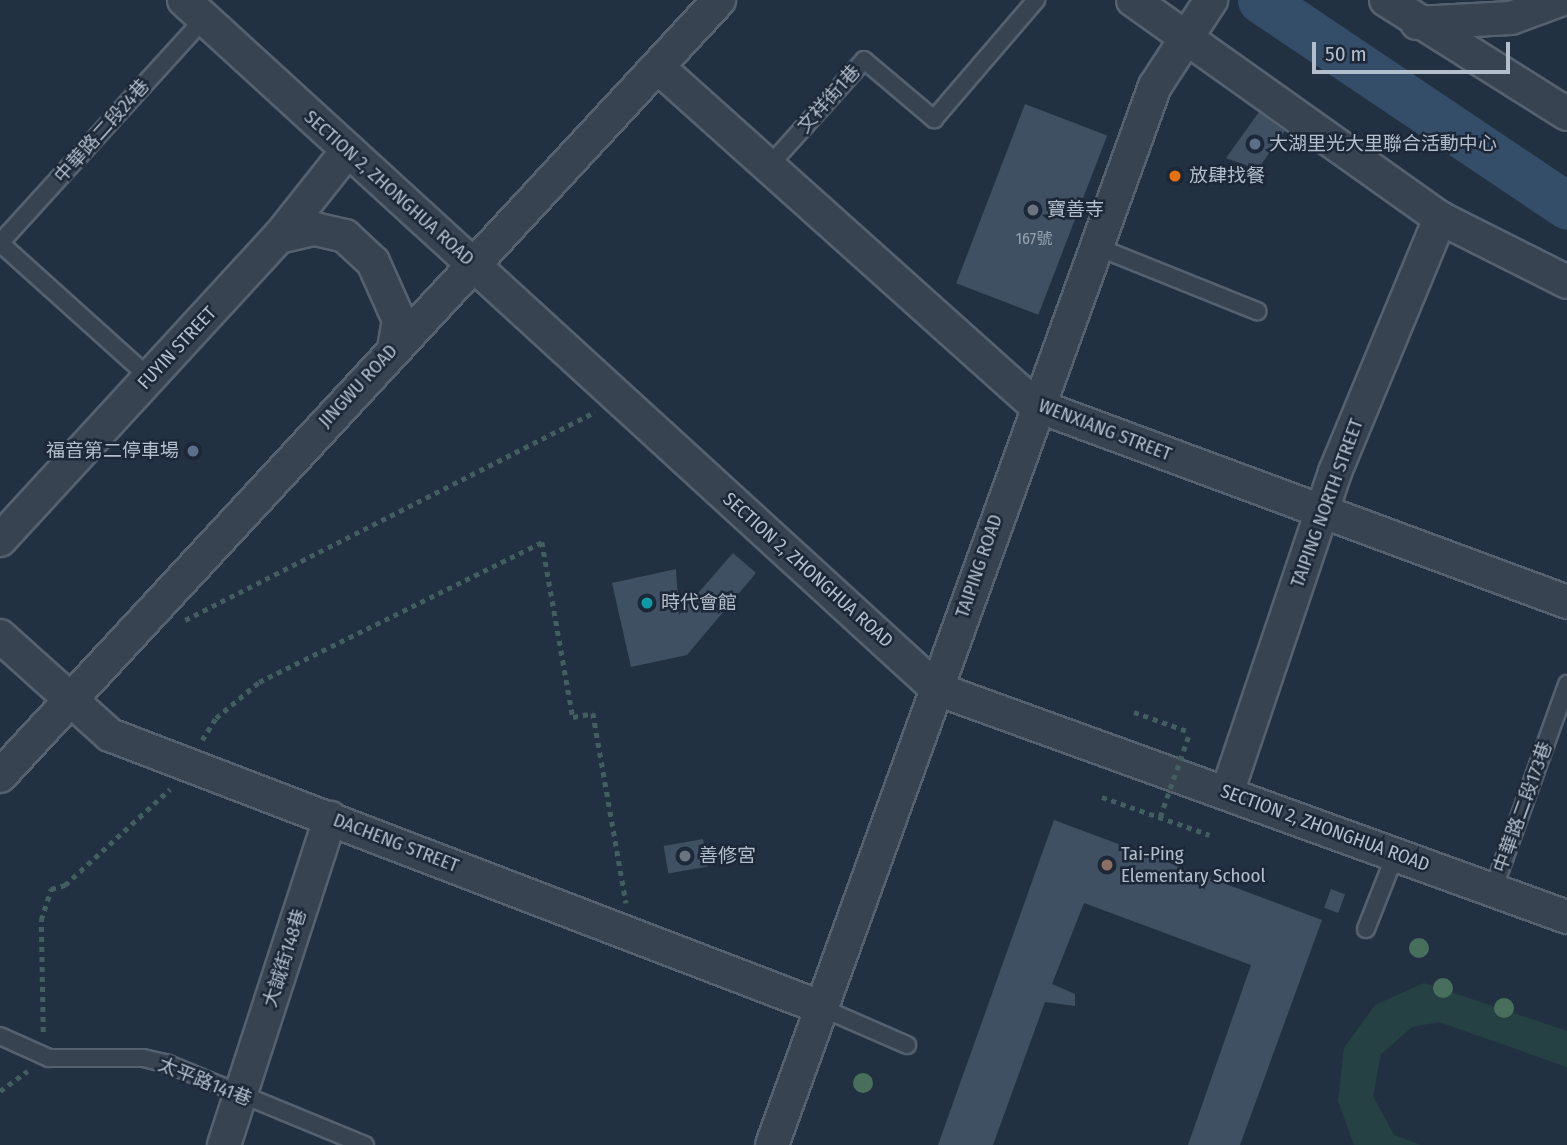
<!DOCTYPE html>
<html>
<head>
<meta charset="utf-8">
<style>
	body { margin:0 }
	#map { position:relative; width:1567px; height:1145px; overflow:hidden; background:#223142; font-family:"Fira Sans Condensed","Noto Sans TC",sans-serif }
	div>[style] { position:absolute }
	.green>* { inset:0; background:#254143 }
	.river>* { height:47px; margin:-23.5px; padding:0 23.5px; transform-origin:23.5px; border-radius:23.5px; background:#344e6a }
	.building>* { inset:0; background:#3e5061; transform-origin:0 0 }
	.path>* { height:4.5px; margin-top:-2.25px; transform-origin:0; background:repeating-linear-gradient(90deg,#435e60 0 5px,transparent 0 10px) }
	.roads { filter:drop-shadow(2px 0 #55616f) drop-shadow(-2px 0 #55616f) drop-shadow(0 2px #55616f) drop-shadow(0 -2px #55616f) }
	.lane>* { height:16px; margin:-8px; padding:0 8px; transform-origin:8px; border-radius:8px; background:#374351 }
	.street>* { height:32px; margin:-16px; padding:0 16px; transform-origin:16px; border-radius:16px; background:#374351 }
	.path-bridge>* { height:4.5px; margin-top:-2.25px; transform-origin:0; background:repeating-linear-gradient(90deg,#435e60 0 5px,transparent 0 10px) }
	.trees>* { width:20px; height:20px; margin:-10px; border-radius:50%; background:#486e5c }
	.dots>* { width:19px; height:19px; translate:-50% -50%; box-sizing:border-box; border:4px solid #1c2837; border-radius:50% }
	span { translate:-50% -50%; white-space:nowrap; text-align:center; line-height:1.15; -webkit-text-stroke:5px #1c2837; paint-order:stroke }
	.number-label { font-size:16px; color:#96a2b1 }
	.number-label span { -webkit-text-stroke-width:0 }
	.street-label { font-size:19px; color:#b3becc }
	.poi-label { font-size:19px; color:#b3becc }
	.left { translate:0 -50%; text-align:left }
	.right { translate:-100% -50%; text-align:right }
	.scale { position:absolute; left:1312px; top:42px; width:198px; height:32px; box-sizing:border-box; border:4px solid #b3becc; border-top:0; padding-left:9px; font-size:21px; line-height:24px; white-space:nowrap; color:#b3becc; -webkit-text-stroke:5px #1c2837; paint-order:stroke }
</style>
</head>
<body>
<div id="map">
	<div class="green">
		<div style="clip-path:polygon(1424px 983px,1567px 1031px,1567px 1067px,1439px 1022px,1412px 1027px,1381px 1054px,1373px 1096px,1394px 1135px,1421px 1145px,1354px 1145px,1338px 1101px,1344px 1048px,1375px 1005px)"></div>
	</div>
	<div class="river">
		<div style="left:1261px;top:0;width:369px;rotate:33.9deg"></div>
	</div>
	<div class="building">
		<div style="left:1025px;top:104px;width:88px;height:192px;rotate:21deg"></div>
		<div style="clip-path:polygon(1259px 112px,1285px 131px,1253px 176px,1248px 166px,1226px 158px)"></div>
		<div style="clip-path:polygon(733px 553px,756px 573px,687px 655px,631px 667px,612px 583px,676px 569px,679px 615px)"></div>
		<div style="clip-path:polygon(1054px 820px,1322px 920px,1240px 1145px,1188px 1145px,1251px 965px,1084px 903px,1052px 984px,1075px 994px,1075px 1006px,1045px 1002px,993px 1145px,938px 1145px)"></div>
		<div style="left:703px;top:839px;width:28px;height:40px;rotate:80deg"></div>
		<div style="left:1331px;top:889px;width:15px;height:20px;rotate:20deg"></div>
	</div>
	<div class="path">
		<div style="left:185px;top:620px;width:460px;rotate:-26.9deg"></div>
		<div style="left:1134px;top:712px;width:59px;rotate:19.7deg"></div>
		<div style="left:202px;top:740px;width:26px;rotate:-58deg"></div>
		<div style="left:216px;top:718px;width:56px;rotate:-39.9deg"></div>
		<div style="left:259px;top:682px;width:316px;rotate:-26.3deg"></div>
		<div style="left:542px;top:542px;width:178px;rotate:80deg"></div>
		<div style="left:573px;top:717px;width:20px;rotate:-11deg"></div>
		<div style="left:593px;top:713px;width:193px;rotate:80.1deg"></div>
		<div style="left:1102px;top:797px;width:114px;rotate:19.4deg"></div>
		<div style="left:43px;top:1032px;width:112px;rotate:-91deg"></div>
		<div style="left:41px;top:920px;width:33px;rotate:-72deg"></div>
		<div style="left:51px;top:889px;width:15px;rotate:-16deg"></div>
		<div style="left:65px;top:885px;width:142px;rotate:-42.4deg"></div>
		<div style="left:0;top:1091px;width:34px;rotate:-36deg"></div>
	</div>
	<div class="roads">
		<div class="lane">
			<div style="left:769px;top:166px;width:142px;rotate:-48.1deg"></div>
			<div style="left:864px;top:60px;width:92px;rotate:40.1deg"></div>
			<div style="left:934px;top:119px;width:157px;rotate:-49.4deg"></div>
			<div style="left:0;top:243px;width:303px;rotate:-47.7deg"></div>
			<div style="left:0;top:243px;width:202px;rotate:42deg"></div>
			<div style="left:1095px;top:246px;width:175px;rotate:21.9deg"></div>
			<div style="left:1493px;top:890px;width:219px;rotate:-70.2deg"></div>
			<div style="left:1366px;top:929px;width:82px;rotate:-68.5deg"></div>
			<div style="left:820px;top:1007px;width:95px;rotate:23.6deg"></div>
			<div style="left:0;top:1036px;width:54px;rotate:24.2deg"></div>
			<div style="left:49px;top:1058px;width:94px"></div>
			<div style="left:143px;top:1058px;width:26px;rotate:13deg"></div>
			<div style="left:168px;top:1064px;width:213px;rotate:22.4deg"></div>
		</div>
		<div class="street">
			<div style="left:184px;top:0;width:1021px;rotate:42.46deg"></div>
			<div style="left:937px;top:689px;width:670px;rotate:19.9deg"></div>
			<div style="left:1133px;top:0;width:377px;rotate:35.4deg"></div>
			<div style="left:1440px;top:218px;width:142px;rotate:26.7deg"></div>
			<div style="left:1386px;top:0;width:214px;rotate:32.2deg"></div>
			<div style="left:1417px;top:23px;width:94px;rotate:-3deg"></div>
			<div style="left:1511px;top:18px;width:52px;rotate:-20.2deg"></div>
			<div style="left:660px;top:69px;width:504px;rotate:41.86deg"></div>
			<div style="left:1035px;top:405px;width:567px;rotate:20.32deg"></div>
			<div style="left:279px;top:237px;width:37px;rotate:-13deg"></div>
			<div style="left:315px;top:229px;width:31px;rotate:13deg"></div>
			<div style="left:345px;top:236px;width:38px;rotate:43deg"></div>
			<div style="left:373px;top:262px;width:64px;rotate:65.9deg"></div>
			<div style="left:399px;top:320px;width:27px;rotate:100deg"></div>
			<div style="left:0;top:540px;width:412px;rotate:-47.4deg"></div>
			<div style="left:279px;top:237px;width:111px;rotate:-51.6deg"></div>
			<div style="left:0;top:636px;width:148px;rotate:42deg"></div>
			<div style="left:110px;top:735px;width:760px;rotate:20.96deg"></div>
			<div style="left:0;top:776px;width:1058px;rotate:-47.18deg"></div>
			<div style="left:1227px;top:793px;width:339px;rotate:-71.4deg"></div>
			<div style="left:1335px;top:472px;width:275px;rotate:-67.5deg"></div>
			<div style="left:224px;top:1145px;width:344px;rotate:-72deg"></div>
			<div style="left:772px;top:1145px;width:1126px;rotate:-70.12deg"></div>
			<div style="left:1155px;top:86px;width:103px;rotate:-56.9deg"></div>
		</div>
	</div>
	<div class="path-bridge">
		<div style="left:1160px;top:817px;width:90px;rotate:-70.6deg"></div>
	</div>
	<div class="trees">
		<div style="left:1419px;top:948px"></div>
		<div style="left:1443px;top:988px"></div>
		<div style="left:1504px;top:1008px"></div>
		<div style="left:863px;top:1083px"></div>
	</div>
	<div class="dots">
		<div style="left:1255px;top:144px;background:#5c6f8a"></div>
		<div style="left:1175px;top:176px;background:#e8710a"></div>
		<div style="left:1033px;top:210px;background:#6b7280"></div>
		<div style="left:193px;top:451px;background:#5c6f8a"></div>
		<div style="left:647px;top:603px;background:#0f9aa8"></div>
		<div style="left:685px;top:856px;background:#6b7280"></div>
		<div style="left:1107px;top:865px;background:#8d6e63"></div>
	</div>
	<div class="number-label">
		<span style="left:1034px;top:239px">167號</span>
	</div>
	<div class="street-label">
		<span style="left:829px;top:99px;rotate:-48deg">文祥街1巷</span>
		<span style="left:102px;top:131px;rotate:-48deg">中華路二段24巷</span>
		<span style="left:389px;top:188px;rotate:42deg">SECTION 2, ZHONGHUA ROAD</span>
		<span style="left:177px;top:348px;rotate:-47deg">FUYIN STREET</span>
		<span style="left:358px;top:386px;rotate:-47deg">JINGWU ROAD</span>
		<span style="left:1105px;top:430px;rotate:21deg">WENXIANG STREET</span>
		<span style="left:1327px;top:503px;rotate:-70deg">TAIPING NORTH STREET</span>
		<span style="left:979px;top:566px;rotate:-71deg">TAIPING ROAD</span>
		<span style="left:808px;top:570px;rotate:42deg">SECTION 2, ZHONGHUA ROAD</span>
		<span style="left:1523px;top:807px;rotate:-70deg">中華路二段173巷</span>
		<span style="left:1325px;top:828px;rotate:20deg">SECTION 2, ZHONGHUA ROAD</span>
		<span style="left:396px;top:843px;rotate:21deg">DACHENG STREET</span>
		<span style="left:285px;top:958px;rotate:-72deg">大誠街148巷</span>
		<span style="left:205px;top:1082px;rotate:22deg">太平路141巷</span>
	</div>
	<div class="poi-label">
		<span class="left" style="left:1269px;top:144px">大湖里光大里聯合活動中心</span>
		<span class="left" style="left:1189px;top:176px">放肆找餐</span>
		<span class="left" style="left:1047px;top:210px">寶善寺</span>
		<span class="right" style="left:179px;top:451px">福音第二停車場</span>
		<span class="left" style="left:661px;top:603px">時代會館</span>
		<span class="left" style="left:1121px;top:865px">Tai-Ping<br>Elementary School</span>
		<span class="left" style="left:699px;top:856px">善修宮</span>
	</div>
	<div class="scale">50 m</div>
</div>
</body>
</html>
